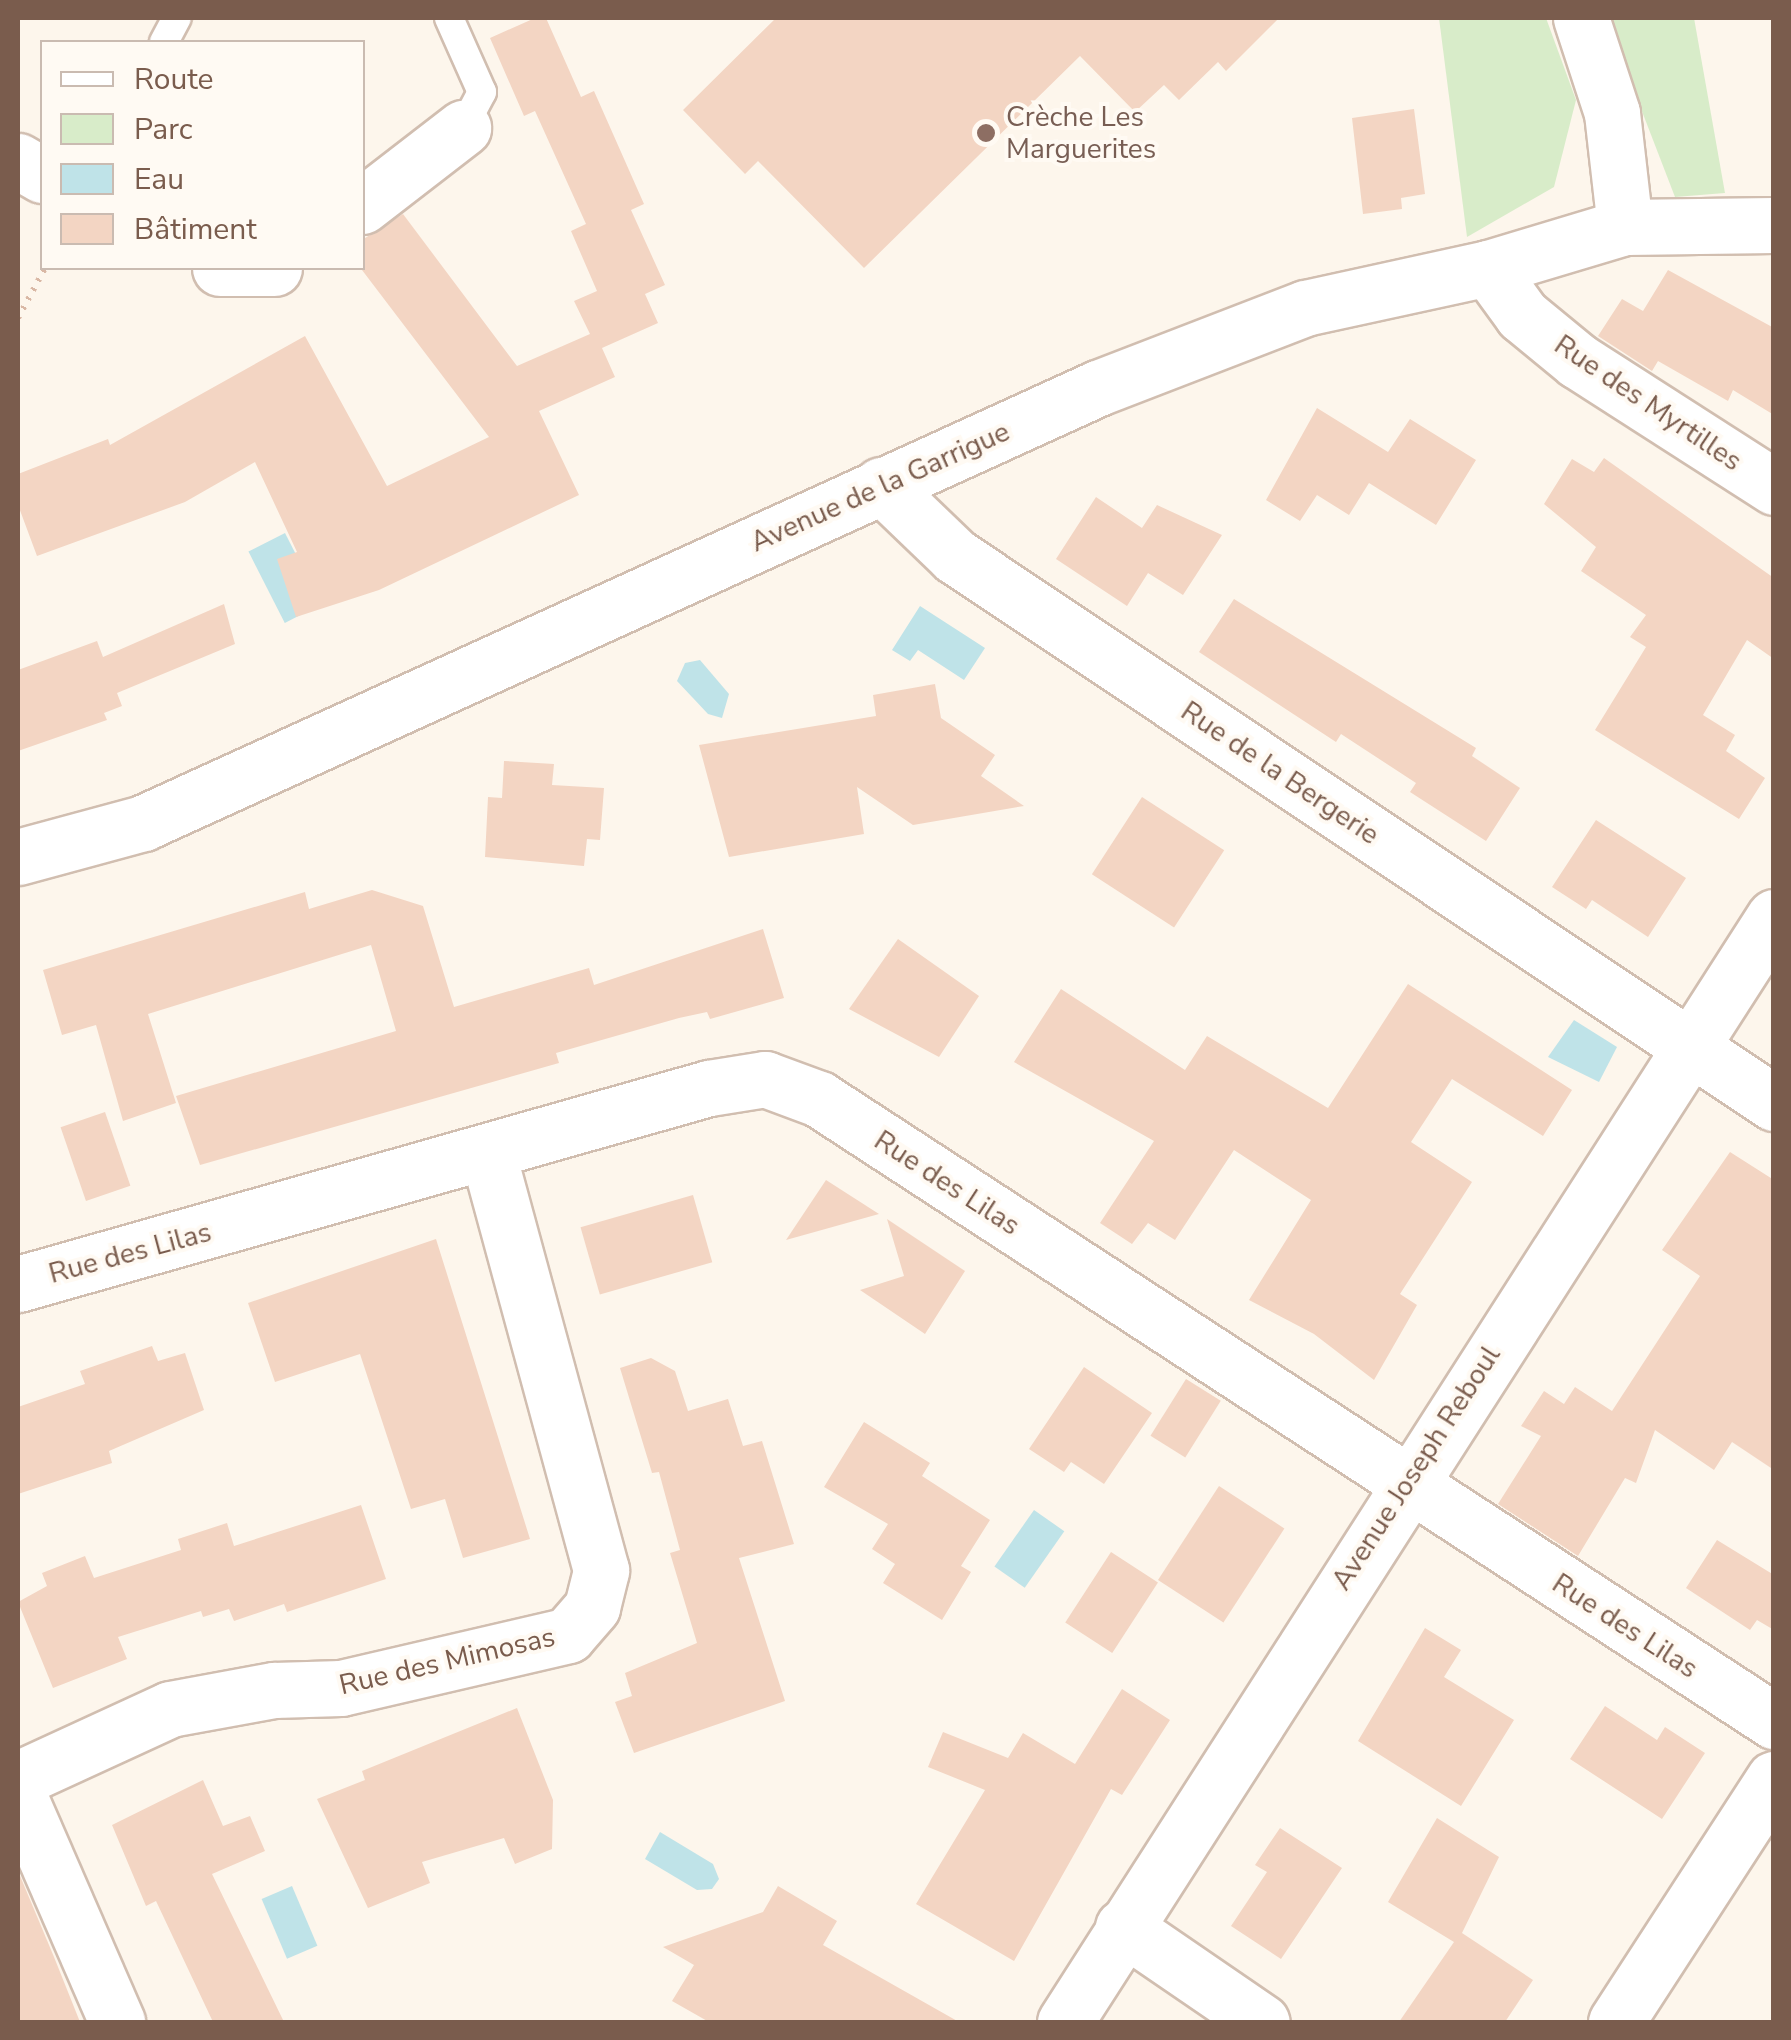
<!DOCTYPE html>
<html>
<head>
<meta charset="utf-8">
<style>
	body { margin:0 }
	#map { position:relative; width:1791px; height:2040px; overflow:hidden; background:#fdf6ec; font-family:"Nunito Sans",sans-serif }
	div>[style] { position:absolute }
	.green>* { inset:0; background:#d8ecc9 }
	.water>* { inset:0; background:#bfe3e8; transform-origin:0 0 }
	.building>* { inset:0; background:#f3d5c3; transform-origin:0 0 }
	.path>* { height:6px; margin-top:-3px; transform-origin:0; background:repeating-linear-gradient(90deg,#d9b8a5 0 2.5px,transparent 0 10.5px) }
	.roads { filter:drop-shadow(2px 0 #d1beb0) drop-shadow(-2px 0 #d1beb0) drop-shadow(0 2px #d1beb0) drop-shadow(0 -2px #d1beb0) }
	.lane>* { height:28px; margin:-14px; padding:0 14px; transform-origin:14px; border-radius:14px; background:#fff }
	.street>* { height:55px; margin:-27.5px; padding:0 27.5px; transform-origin:27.5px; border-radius:27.5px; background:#fff }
	.dots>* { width:28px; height:28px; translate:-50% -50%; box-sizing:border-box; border:5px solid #fffaf3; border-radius:50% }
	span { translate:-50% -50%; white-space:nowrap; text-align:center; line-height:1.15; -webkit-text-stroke:8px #fffaf3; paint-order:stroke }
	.education-label { font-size:28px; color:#785e54 }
	.left { translate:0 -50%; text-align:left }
	.street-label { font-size:28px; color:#7a5c4d }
	.frame { position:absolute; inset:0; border:20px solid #7a5c4d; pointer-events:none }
	.legend { position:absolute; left:40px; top:40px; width:325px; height:230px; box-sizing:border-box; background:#fffaf3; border:2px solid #cabbb1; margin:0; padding:12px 18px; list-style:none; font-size:30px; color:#7a5c4d }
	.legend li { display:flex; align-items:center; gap:20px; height:50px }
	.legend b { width:50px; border:2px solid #cabbb1 }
</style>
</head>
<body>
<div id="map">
	<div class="green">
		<div style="clip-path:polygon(1439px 18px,1546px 18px,1576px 100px,1554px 187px,1467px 237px)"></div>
		<div style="clip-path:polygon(1606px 18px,1694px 18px,1725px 193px,1675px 197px)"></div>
	</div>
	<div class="water">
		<div style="left:285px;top:533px;width:80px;height:41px;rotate:63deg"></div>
		<div style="clip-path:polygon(920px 606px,985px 648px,964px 680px,918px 650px,910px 661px,892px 650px)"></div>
		<div style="clip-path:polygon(700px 660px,729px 694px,722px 718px,708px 714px,677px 681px,685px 663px)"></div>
		<div style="clip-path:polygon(1574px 1020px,1617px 1047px,1599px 1082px,1548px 1057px)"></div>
		<div style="left:1034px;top:1510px;width:37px;height:69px;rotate:35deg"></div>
		<div style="clip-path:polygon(660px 1832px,713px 1864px,719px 1879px,712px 1889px,697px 1890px,645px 1859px)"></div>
		<div style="left:292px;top:1886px;width:65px;height:33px;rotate:67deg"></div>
	</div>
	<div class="building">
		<div style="clip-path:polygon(535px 18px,546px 18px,581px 97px,594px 91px,644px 204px,631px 210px,665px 285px,645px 294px,658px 323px,602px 348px,615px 377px,539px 411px,579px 495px,379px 590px,296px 617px,277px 559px,297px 552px,255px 462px,185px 502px,37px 556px,18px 505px,18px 474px,108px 439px,110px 445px,305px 336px,387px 486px,489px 437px,362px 270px,362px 240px,403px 214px,517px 366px,590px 334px,574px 301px,597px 291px,571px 231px,586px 224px,535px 111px,524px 116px,490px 38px)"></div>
		<div style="clip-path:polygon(776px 18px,1279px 18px,1226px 71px,1218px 62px,1179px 100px,1164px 85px,1135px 112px,1080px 56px,864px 268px,758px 161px,745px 174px,683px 110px)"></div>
		<div style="clip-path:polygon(1414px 109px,1425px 194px,1401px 198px,1402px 209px,1363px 214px,1352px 118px)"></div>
		<div style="clip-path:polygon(1668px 270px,1774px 328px,1774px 415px,1733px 390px,1728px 401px,1658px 361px,1652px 371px,1598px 336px,1622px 299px,1643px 311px)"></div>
		<div style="clip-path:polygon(1317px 408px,1388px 452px,1410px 419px,1476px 460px,1436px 525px,1369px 483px,1349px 515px,1317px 495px,1300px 521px,1266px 500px)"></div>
		<div style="clip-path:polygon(1604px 458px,1774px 578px,1774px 659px,1747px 640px,1703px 715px,1735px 735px,1726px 751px,1765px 778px,1739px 819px,1595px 730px,1646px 647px,1630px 637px,1646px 615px,1581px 571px,1596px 547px,1544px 504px,1572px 459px,1594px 472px)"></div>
		<div style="clip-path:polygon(1096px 497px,1142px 528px,1157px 505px,1222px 535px,1183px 595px,1148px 573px,1127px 606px,1056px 559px)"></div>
		<div style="clip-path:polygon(1234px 599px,1476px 748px,1472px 756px,1520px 788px,1486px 841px,1410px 792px,1416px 783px,1341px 734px,1336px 742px,1199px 652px)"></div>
		<div style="clip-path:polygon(224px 604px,235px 644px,117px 693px,122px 706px,104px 713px,107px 720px,18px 751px,18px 670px,97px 641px,103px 657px)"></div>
		<div style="clip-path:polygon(935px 684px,941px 718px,995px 755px,981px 776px,1024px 806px,913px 825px,857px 787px,864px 834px,729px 857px,699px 745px,876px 716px,873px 695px)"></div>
		<div style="clip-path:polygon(504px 761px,554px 764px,552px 785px,604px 788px,600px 840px,587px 839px,584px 866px,485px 857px,488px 797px,502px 798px)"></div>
		<div style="left:1142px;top:797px;width:98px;height:92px;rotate:33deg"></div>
		<div style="clip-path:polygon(1596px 820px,1686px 878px,1648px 937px,1592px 900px,1586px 909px,1552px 887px)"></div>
		<div style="clip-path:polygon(372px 890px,423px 906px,454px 1007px,589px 968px,594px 985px,763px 929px,784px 998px,710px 1019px,707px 1012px,679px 1018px,556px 1053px,559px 1063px,200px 1165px,176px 1096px,396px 1031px,371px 945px,148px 1014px,176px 1103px,123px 1121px,96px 1025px,62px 1035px,43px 970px,305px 892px,309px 909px)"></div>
		<div style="clip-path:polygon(898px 939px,979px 996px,939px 1057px,849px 1009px)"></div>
		<div style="clip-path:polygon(1408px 984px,1572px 1090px,1543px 1136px,1452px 1079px,1411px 1142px,1472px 1182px,1400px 1294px,1417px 1305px,1374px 1380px,1314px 1334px,1249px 1300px,1311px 1200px,1234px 1150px,1175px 1240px,1148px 1223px,1132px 1244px,1100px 1223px,1154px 1141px,1014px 1062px,1061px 989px,1185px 1070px,1207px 1036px,1328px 1108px)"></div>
		<div style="left:105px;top:1112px;width:78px;height:47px;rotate:71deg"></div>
		<div style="clip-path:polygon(1730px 1152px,1774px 1180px,1774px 1470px,1732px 1442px,1714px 1470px,1655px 1430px,1636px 1483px,1625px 1478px,1578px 1556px,1498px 1504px,1541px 1436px,1521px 1426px,1544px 1391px,1564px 1404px,1575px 1387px,1612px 1411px,1700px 1276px,1662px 1250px)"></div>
		<div style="clip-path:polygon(826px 1180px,879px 1214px,786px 1240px)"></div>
		<div style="left:693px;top:1195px;width:70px;height:117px;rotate:74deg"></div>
		<div style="clip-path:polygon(887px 1219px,965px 1271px,925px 1334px,860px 1290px,904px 1276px)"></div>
		<div style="clip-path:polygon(436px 1239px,530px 1539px,463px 1558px,445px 1499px,411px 1509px,360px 1354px,275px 1382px,248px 1303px)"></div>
		<div style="clip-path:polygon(152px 1346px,158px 1361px,185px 1353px,204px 1410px,109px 1451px,112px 1463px,18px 1494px,18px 1407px,85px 1384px,80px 1371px)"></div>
		<div style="clip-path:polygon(651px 1358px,675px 1371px,688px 1411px,728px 1399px,743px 1446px,762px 1441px,794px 1544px,739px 1558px,785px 1701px,634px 1753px,615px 1702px,632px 1696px,625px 1673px,697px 1643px,670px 1553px,680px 1550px,659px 1472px,652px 1473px,620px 1368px)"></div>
		<div style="clip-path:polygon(1084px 1367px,1152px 1413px,1104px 1484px,1071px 1462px,1064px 1472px,1029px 1449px)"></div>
		<div style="left:1186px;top:1379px;width:41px;height:67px;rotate:32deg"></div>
		<div style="clip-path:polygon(864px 1422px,930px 1463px,922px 1476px,990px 1520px,961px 1566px,971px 1572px,942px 1620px,883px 1583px,895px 1564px,872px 1549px,888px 1524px,824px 1487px)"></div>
		<div style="left:1219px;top:1486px;width:78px;height:112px;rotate:33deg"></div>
		<div style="clip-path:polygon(361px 1505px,386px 1579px,287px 1612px,284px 1604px,234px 1621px,229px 1609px,203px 1617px,201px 1611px,118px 1637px,127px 1659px,53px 1688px,18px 1602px,47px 1586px,42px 1573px,85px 1556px,94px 1578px,181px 1550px,178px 1539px,227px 1523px,234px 1546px)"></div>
		<div style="clip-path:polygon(1717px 1540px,1774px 1575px,1774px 1630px,1757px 1620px,1750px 1630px,1686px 1588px)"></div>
		<div style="left:1111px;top:1552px;width:56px;height:84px;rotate:33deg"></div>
		<div style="clip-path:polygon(1425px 1628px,1461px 1650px,1444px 1677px,1514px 1720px,1461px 1806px,1358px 1741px)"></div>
		<div style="clip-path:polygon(1122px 1689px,1170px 1720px,1122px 1795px,1111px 1789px,1014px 1961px,916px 1904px,985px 1790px,928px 1767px,943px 1732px,1008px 1758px,1023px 1733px,1075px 1764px)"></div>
		<div style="clip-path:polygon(1605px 1706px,1657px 1740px,1665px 1727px,1705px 1753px,1662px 1819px,1570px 1759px)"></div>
		<div style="clip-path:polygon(517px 1708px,553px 1800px,552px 1849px,515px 1864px,504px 1838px,422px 1862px,430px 1883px,368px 1908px,317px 1799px,365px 1780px,362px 1771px)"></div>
		<div style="clip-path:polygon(203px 1780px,223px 1826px,250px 1816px,265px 1851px,212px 1874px,284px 2022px,213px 2022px,156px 1901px,146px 1906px,112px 1825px)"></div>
		<div style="clip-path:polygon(1437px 1818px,1499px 1857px,1462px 1933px,1533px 1980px,1505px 2022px,1399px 2022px,1454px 1942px,1388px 1902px)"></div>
		<div style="clip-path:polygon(1280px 1828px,1342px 1868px,1281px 1959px,1231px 1926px,1267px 1872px,1255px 1865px)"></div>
		<div style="clip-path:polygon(18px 1871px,54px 1957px,80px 2022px,18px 2022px)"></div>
		<div style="clip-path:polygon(778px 1886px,837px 1921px,823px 1945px,959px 2022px,709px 2022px,672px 2001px,694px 1965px,663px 1947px,763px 1912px)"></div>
	</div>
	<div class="path">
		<div style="left:18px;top:318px;width:57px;rotate:-61.6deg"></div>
	</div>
	<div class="roads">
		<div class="lane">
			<div style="left:449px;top:18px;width:81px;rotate:66deg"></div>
			<div style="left:482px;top:92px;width:41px;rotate:117.8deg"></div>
			<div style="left:164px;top:42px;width:27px;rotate:-62deg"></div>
		</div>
		<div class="street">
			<div style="left:1581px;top:18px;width:100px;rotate:71.9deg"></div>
			<div style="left:1612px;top:113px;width:115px;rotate:83.5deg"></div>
			<div style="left:18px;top:161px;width:28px;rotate:30deg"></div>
			<div style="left:362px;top:206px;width:128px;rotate:-37.7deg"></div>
			<div style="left:220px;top:268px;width:54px"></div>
			<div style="left:1488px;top:268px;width:58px;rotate:54.1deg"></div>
			<div style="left:1522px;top:315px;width:72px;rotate:39.4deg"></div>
			<div style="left:1578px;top:361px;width:233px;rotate:32.7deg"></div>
			<div style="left:881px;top:485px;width:103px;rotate:43.8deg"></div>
			<div style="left:955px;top:556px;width:985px;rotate:33.74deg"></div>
			<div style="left:18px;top:857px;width:130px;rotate:-15.2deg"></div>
			<div style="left:143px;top:823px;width:1049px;rotate:-24.49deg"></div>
			<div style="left:1098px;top:388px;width:222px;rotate:-21.1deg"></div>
			<div style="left:1305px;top:308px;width:187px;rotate:-12.3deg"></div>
			<div style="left:1488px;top:268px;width:143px;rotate:-16.7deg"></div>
			<div style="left:1625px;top:227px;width:149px;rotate:-0.8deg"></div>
			<div style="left:18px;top:1284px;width:718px;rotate:-15.84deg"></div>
			<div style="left:709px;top:1088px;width:57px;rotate:-9.1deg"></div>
			<div style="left:765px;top:1079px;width:58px;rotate:20.3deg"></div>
			<div style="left:819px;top:1099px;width:1140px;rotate:33.08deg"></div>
			<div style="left:18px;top:1779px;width:167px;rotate:-24.7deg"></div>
			<div style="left:170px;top:1709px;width:106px;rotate:-10.4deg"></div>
			<div style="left:274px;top:1690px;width:67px;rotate:-1.7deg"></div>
			<div style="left:341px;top:1688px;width:233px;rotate:-13.1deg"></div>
			<div style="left:568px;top:1635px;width:37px;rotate:-49deg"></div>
			<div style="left:592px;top:1607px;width:38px;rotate:-76deg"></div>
			<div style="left:601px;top:1570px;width:431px;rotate:-105.2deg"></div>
			<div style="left:18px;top:1794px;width:249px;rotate:66.5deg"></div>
			<div style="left:1123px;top:1927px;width:168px;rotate:34.4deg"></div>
			<div style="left:1065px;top:2022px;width:1313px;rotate:-57.31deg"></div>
			<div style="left:1616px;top:2022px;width:290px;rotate:-57deg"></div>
		</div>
	</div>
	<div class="dots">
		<div style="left:986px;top:133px;background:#8d6e63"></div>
	</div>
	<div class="education-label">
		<span class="left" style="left:1006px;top:133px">Crèche Les<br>Marguerites</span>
	</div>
	<div class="street-label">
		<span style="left:1648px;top:403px;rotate:34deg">Rue des Myrtilles</span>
		<span style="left:880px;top:487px;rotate:-24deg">Avenue de la Garrigue</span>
		<span style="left:1280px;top:773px;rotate:34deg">Rue de la Bergerie</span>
		<span style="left:947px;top:1183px;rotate:33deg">Rue des Lilas</span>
		<span style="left:130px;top:1253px;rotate:-15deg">Rue des Lilas</span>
		<span style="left:1416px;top:1468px;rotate:-57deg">Avenue Joseph Reboul</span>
		<span style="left:1625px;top:1626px;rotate:33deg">Rue des Lilas</span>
		<span style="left:447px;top:1661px;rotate:-13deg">Rue des Mimosas</span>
	</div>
	<div class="frame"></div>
	<ul class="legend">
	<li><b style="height:12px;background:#fff"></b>Route</li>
	<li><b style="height:28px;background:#d8ecc9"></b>Parc</li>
	<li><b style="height:28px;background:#bfe3e8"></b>Eau</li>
	<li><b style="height:28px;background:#f3d5c3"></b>Bâtiment</li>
	</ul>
</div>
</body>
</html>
